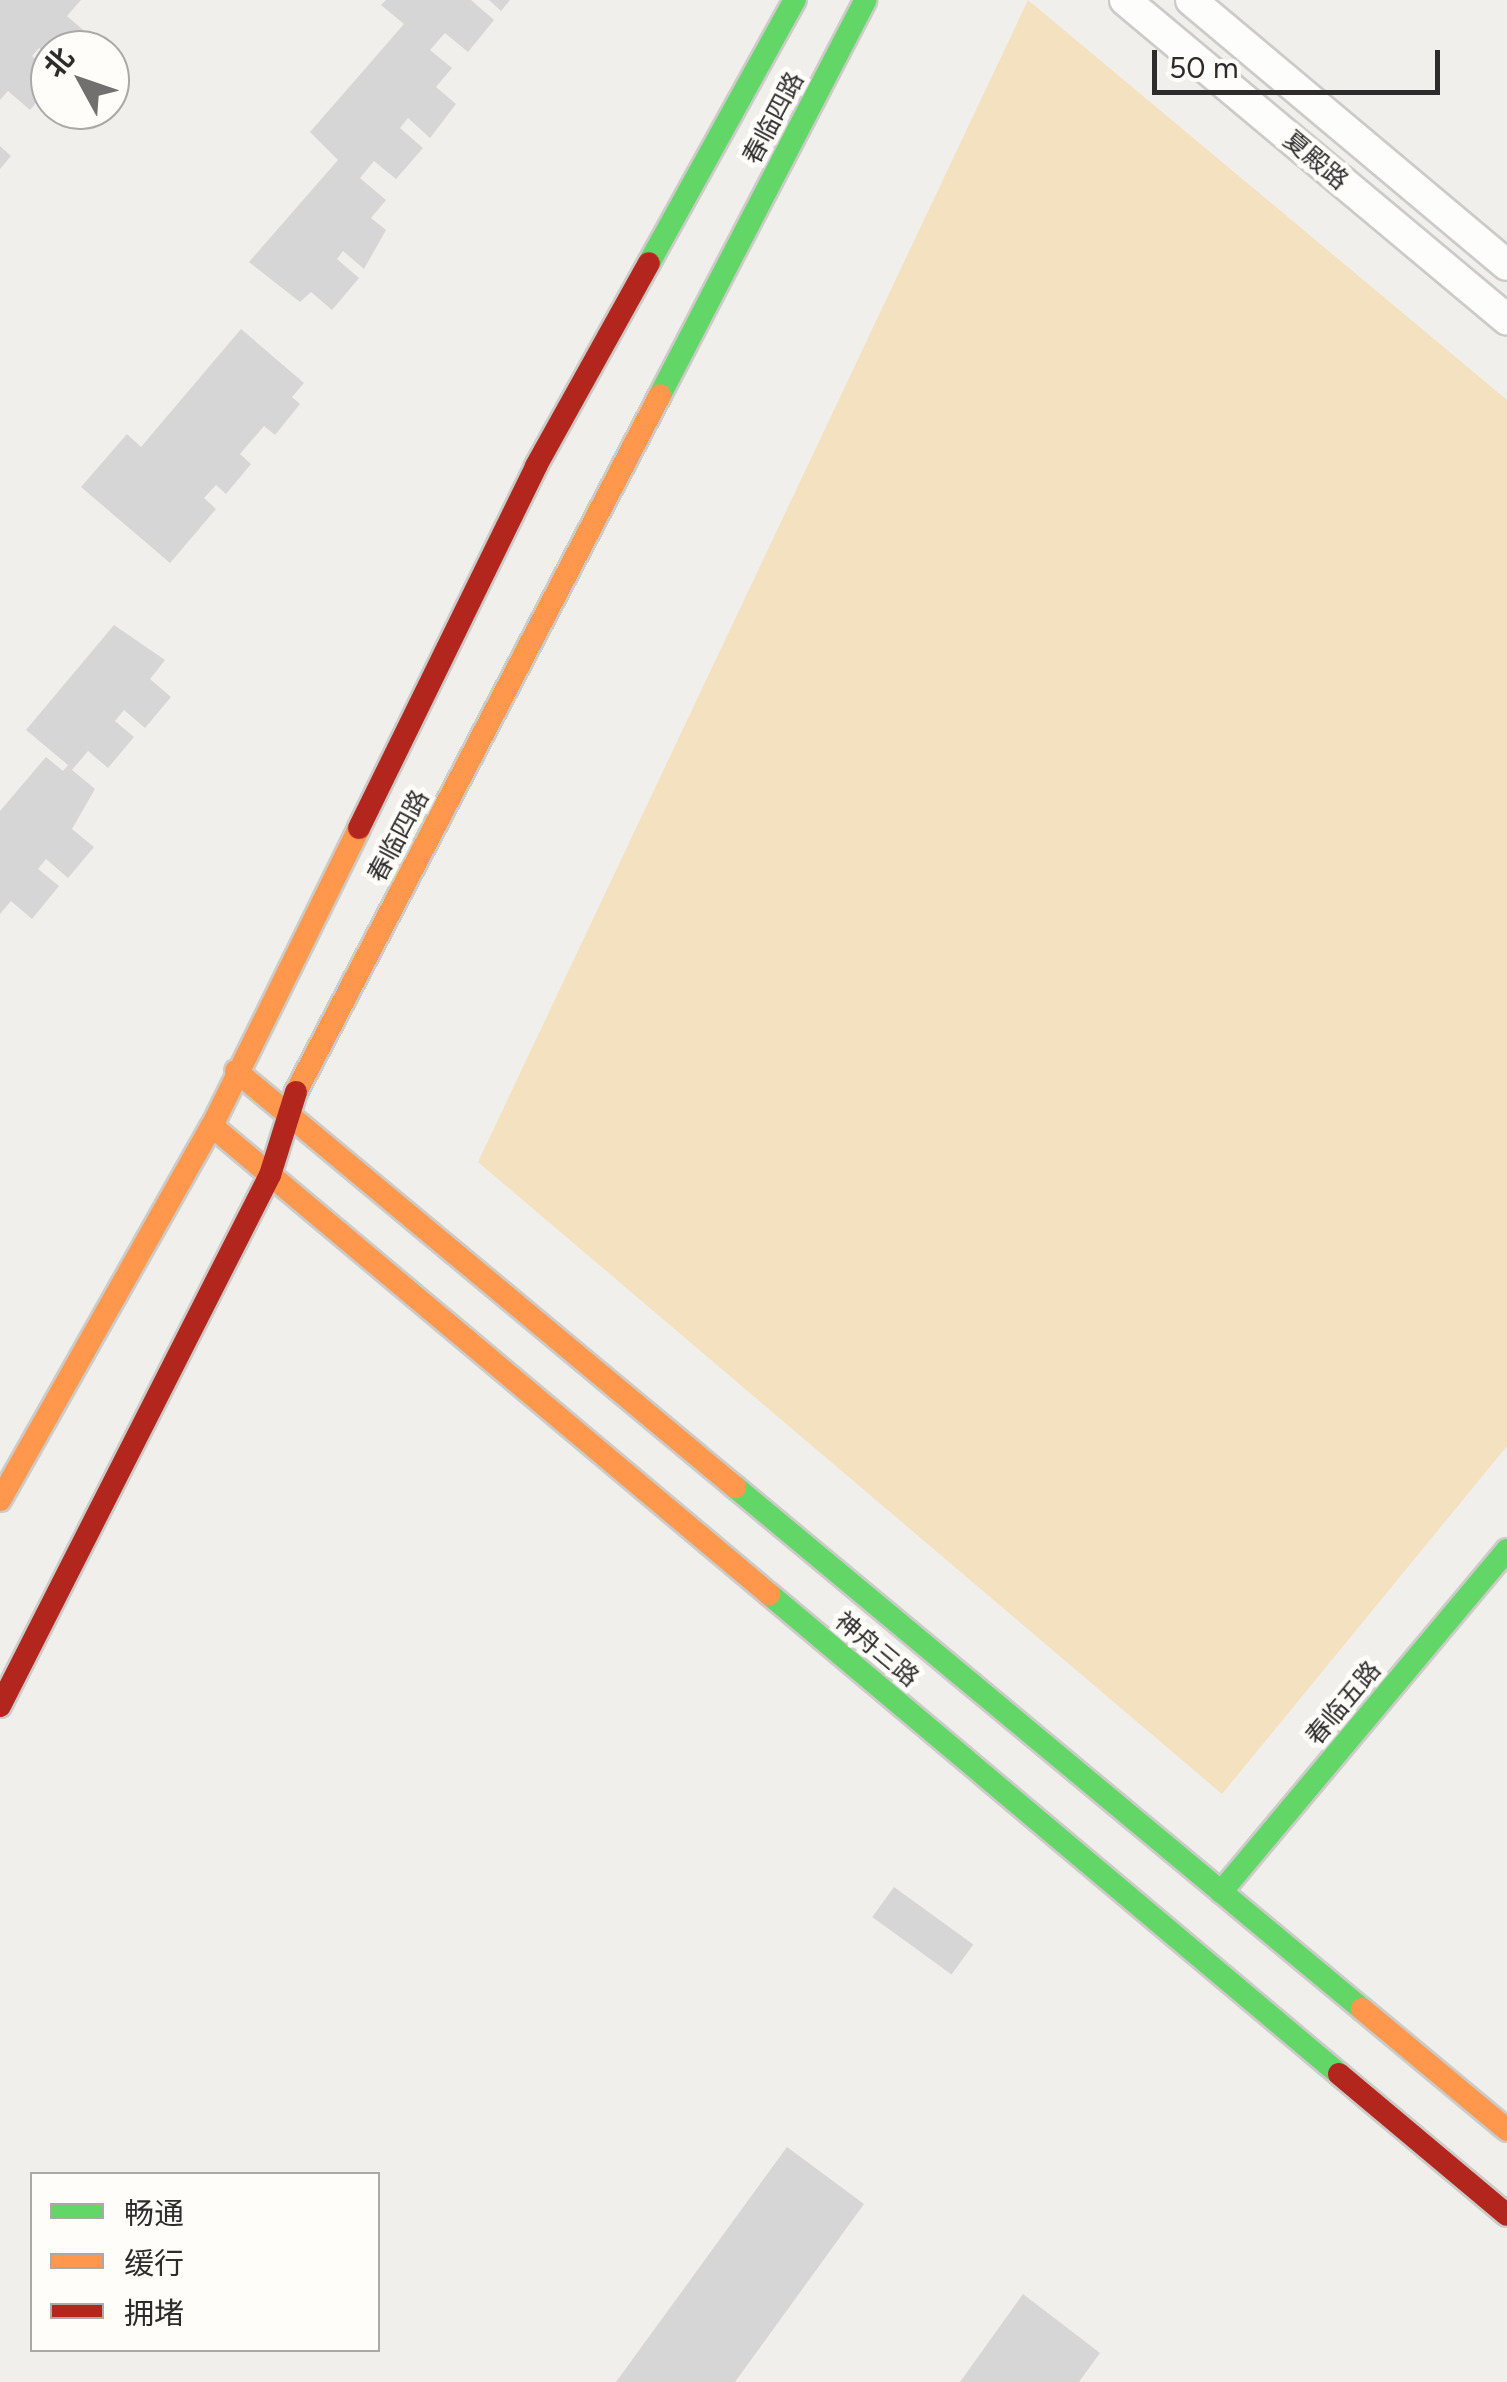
<!DOCTYPE html>
<html>
<head>
<meta charset="utf-8">
<style>
	body { margin:0 }
	#map { position:relative; width:1507px; height:2382px; overflow:hidden; background:#f1efec; font-family:Figtree,"Noto Sans SC",sans-serif }
	div>[style] { position:absolute }
	.green>* { inset:0; background:#f3e1bf }
	.building>* { inset:0; background:#d7d6d6; transform-origin:0 0 }
	.roads { filter:drop-shadow(2px 0 #cccbc8) drop-shadow(-2px 0 #cccbc8) drop-shadow(0 2px #cccbc8) drop-shadow(0 -2px #cccbc8) }
	.street>* { height:30px; margin:-15px; padding:0 15px; transform-origin:15px; border-radius:15px; background:#fdfdfc }
	.fast>* { height:22px; margin:-11px; padding:0 11px; transform-origin:11px; border-radius:11px; background:#63d668 }
	.slow>* { height:22px; margin:-11px; padding:0 11px; transform-origin:11px; border-radius:11px; background:#ff974d }
	.jam>* { height:22px; margin:-11px; padding:0 11px; transform-origin:11px; border-radius:11px; background:#b3261e }
	span { translate:-50% -50%; white-space:nowrap; text-align:center; line-height:1.15; -webkit-text-stroke:9px #fffdfa; paint-order:stroke }
	.street-label { font-size:25px; color:#2d2c2a }
	.legend { position:absolute; left:30px; top:2172px; width:350px; height:180px; box-sizing:border-box; background:#fffdfa; border:2px solid #aba9a7; margin:0; padding:12px 18px; list-style:none; font-size:30px; color:#2d2c2a }
	.legend li { display:flex; align-items:center; gap:20px; height:50px }
	.legend b { width:50px; border:2px solid #aba9a7 }
	.north { position:absolute; left:30px; top:30px; width:100px; height:100px; box-sizing:border-box; background:#fffdfa; border:2px solid #aba9a7; border-radius:50%; rotate:310deg; font-size:28px; font-weight:700; line-height:40px; text-align:center; color:#2d2c2a }
	.north::after { content:''; display:block; margin:auto; width:35px; height:45px; background:#72706e; clip-path:polygon(50% 0,100% 100%,50% 72%,0 100%) }
	.scale { position:absolute; left:1152px; top:50px; width:288px; height:45px; box-sizing:border-box; border:5px solid #2d2c2a; border-top:0; padding-left:12px; font-size:30px; line-height:35px; white-space:nowrap; color:#2d2c2a; -webkit-text-stroke:8px #fffdfa; paint-order:stroke }
</style>
</head>
<body>
<div id="map">
	<div class="green">
		<div style="clip-path:polygon(1028px 0,1507px 400px,1507px 1446px,1222px 1794px,478px 1162px)"></div>
	</div>
	<div class="building">
		<div style="clip-path:polygon(0 0,81px 0,67px 16px,89px 35px,76px 50px,50px 50px,50px 57px,39px 48px,32px 56px,50px 71px,50px 86px,30px 110px,8px 91px,0 100px)"></div>
		<div style="clip-path:polygon(386px 0,471px 0,494px 20px,468px 52px,445px 33px,430px 50px,452px 68px,436px 87px,456px 104px,430px 138px,408px 118px,400px 128px,423px 148px,396px 179px,374px 161px,360px 178px,386px 200px,371px 218px,386px 230px,364px 269px,343px 251px,337px 259px,359px 278px,332px 310px,311px 292px,300px 302px,249px 262px,338px 160px,310px 132px,404px 24px,381px 5px)"></div>
		<div style="clip-path:polygon(489px 0,510px 0,501px 11px)"></div>
		<div style="clip-path:polygon(0 146px,11px 156px,0 169px)"></div>
		<div style="clip-path:polygon(241px 329px,304px 383px,292px 397px,300px 404px,275px 435px,264px 426px,240px 454px,251px 464px,226px 494px,216px 485px,204px 498px,216px 509px,170px 563px,81px 487px,127px 434px,141px 447px)"></div>
		<div style="clip-path:polygon(114px 625px,165px 660px,150px 679px,171px 697px,145px 728px,124px 710px,115px 721px,134px 737px,108px 768px,88px 751px,72px 770px,95px 789px,72px 829px,94px 847px,68px 878px,46px 859px,38px 869px,59px 886px,32px 919px,11px 901px,0 914px,0 811px,46px 757px,63px 771px,68px 765px,26px 730px)"></div>
		<div style="left:894px;top:1887px;width:98px;height:37px;rotate:36deg"></div>
		<div style="clip-path:polygon(787px 2147px,864px 2204px,735px 2382px,616px 2382px)"></div>
		<div style="clip-path:polygon(1023px 2294px,1100px 2353px,1079px 2382px,960px 2382px)"></div>
	</div>
	<div class="roads">
		<div class="street">
			<div style="left:1125px;top:0;width:498px;rotate:39.9deg"></div>
			<div style="left:1191px;top:0;width:412px;rotate:40deg"></div>
		</div>
		<div class="fast">
			<div style="left:649px;top:263px;width:301px;rotate:-61deg"></div>
			<div style="left:660px;top:395px;width:445px;rotate:-62.5deg"></div>
			<div style="left:735px;top:1487px;width:816px;rotate:39.78deg"></div>
			<div style="left:769px;top:1594px;width:745px;rotate:40.1deg"></div>
			<div style="left:1221px;top:1892px;width:446px;rotate:-50.1deg"></div>
		</div>
		<div class="slow">
			<div style="left:236px;top:1071px;width:650px;rotate:39.82deg"></div>
			<div style="left:296px;top:1092px;width:786px;rotate:-62.42deg"></div>
			<div style="left:212px;top:1126px;width:728px;rotate:40.04deg"></div>
			<div style="left:0;top:1500px;width:430px;rotate:-60.5deg"></div>
			<div style="left:212px;top:1126px;width:332px;rotate:-63.7deg"></div>
			<div style="left:1362px;top:2009px;width:189px;rotate:39.8deg"></div>
		</div>
		<div class="jam">
			<div style="left:359px;top:828px;width:403px;rotate:-63.9deg"></div>
			<div style="left:536px;top:466px;width:232px;rotate:-60.9deg"></div>
			<div style="left:0;top:1706px;width:596px;rotate:-63.05deg"></div>
			<div style="left:270px;top:1175px;width:87px;rotate:-72.6deg"></div>
			<div style="left:1339px;top:2074px;width:219px;rotate:40deg"></div>
		</div>
	</div>
	<div class="street-label">
		<span style="left:773px;top:118px;rotate:-62deg">春临四路</span>
		<span style="left:1316px;top:160px;rotate:40deg">夏殿路</span>
		<span style="left:398px;top:836px;rotate:-62deg">春临四路</span>
		<span style="left:877px;top:1649px;rotate:40deg">神舟三路</span>
		<span style="left:1343px;top:1703px;rotate:-50deg">春临五路</span>
	</div>
	<ul class="legend">
	<li><b style="height:12px;background:#63d668"></b>畅通</li>
	<li><b style="height:12px;background:#ff974d"></b>缓行</li>
	<li><b style="height:12px;background:#b3261e"></b>拥堵</li>
	</ul>
	<div class="north">北</div>
	<div class="scale">50 m</div>
</div>
</body>
</html>
